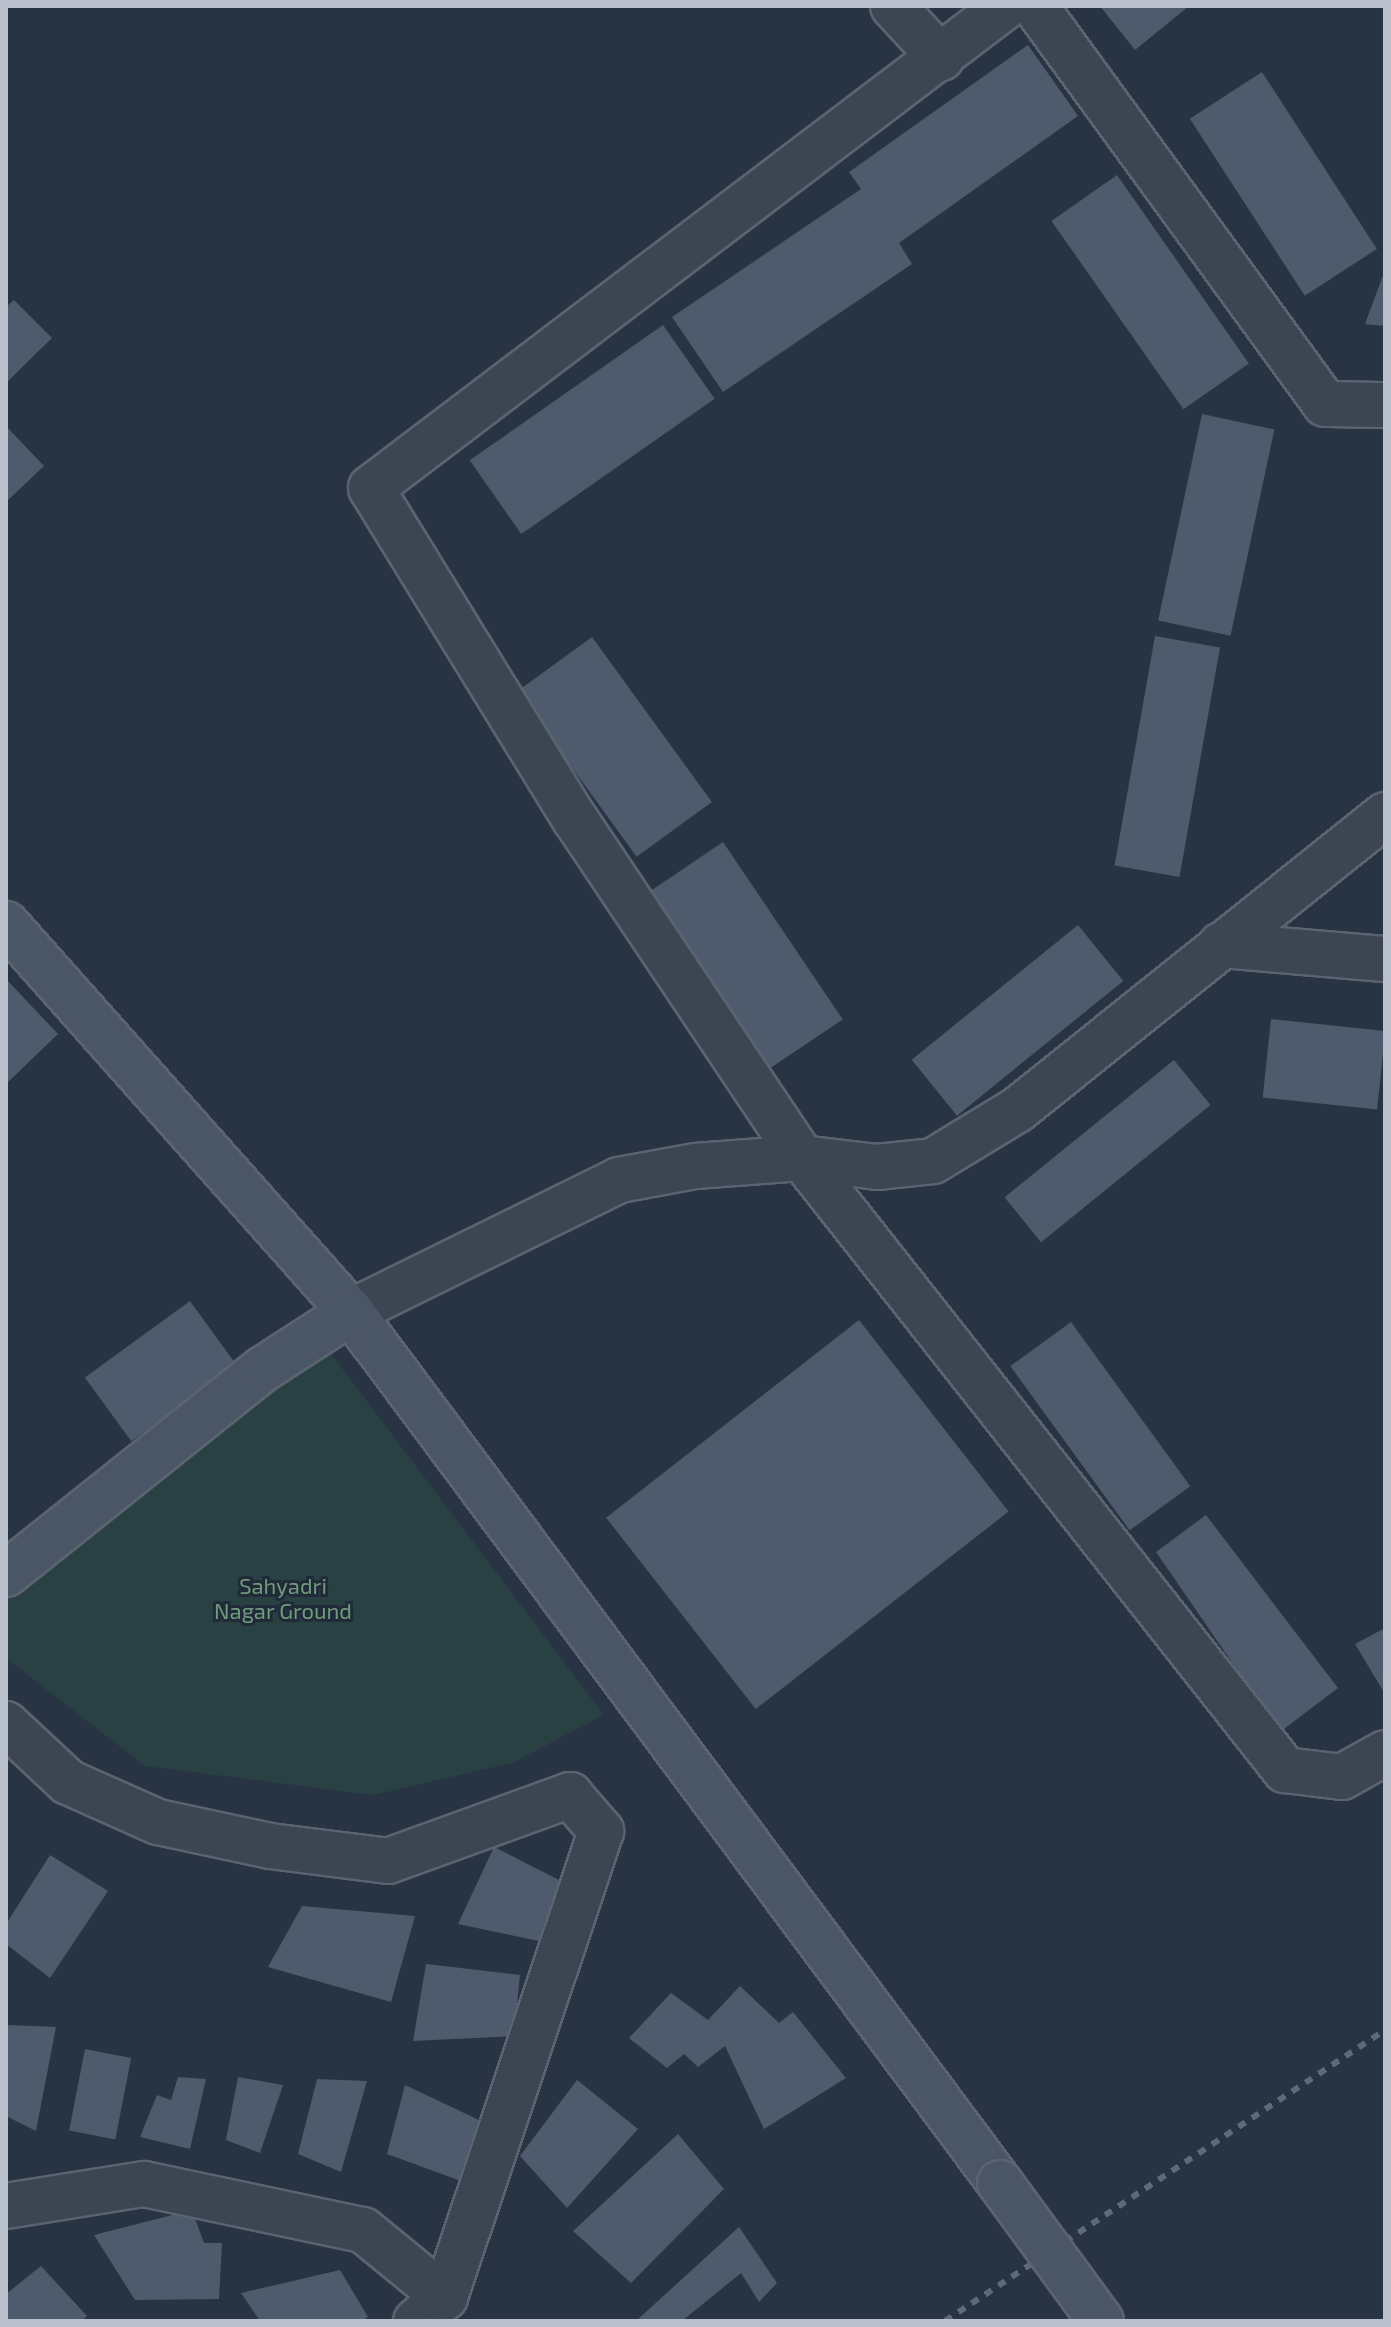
<!DOCTYPE html>
<html>
<head>
<meta charset="utf-8">
<style>
	body { margin:0 }
	#map { position:relative; width:1391px; height:2327px; overflow:hidden; background:#283443; font-family:"Exo 2",sans-serif }
	div>[style] { position:absolute }
	.green>* { inset:0; background:#2a4144 }
	.building>* { inset:0; background:#4e5b6c; transform-origin:0 0 }
	.roads { filter:drop-shadow(2px 0 #5b6370) drop-shadow(-2px 0 #5b6370) drop-shadow(0 2px #5b6370) drop-shadow(0 -2px #5b6370) }
	.street>* { height:44px; margin:-22px; padding:0 22px; transform-origin:22px; border-radius:22px; background:#3c4653 }
	.secondary>* { height:44px; margin:-22px; padding:0 22px; transform-origin:22px; border-radius:22px; background:#4a5565 }
	.rail>* { height:6px; margin-top:-3px; transform-origin:0; background:repeating-linear-gradient(90deg,#5e6a79 0 8px,transparent 0 16px) }
	.bridges { filter:drop-shadow(2px 0 #5b6370) drop-shadow(-2px 0 #5b6370) drop-shadow(0 2px #5b6370) drop-shadow(0 -2px #5b6370) }
	.secondary-bridge>* { height:44px; margin:-22px; padding:0 22px; transform-origin:22px; border-radius:22px; background:#4a5565 }
	span { translate:-50% -50%; white-space:nowrap; text-align:center; line-height:1.15; -webkit-text-stroke:6px #212a38; paint-order:stroke }
	.park-label { font-size:22px; color:#719c7b }
	.frame { position:absolute; inset:0; border:8px solid #bac1cc; pointer-events:none }
</style>
</head>
<body>
<div id="map">
	<div class="green">
		<div style="clip-path:polygon(332px 1355px,604px 1715px,512px 1763px,373px 1795px,145px 1766px,6px 1658px,6px 1591px,263px 1369px)"></div>
	</div>
	<div class="building">
		<div style="clip-path:polygon(1100px 6px,1189px 6px,1135px 50px)"></div>
		<div style="clip-path:polygon(1028px 45px,1078px 116px,899px 243px,912px 264px,723px 392px,672px 317px,861px 189px,849px 172px)"></div>
		<div style="left:1262px;top:72px;width:211px;height:86px;rotate:57deg"></div>
		<div style="left:1117px;top:175px;width:230px;height:80px;rotate:55deg"></div>
		<div style="clip-path:polygon(1385px 270px,1385px 326px,1365px 324px)"></div>
		<div style="clip-path:polygon(14px 300px,52px 338px,6px 383px,6px 307px)"></div>
		<div style="left:663px;top:325px;width:90px;height:236px;rotate:55deg"></div>
		<div style="left:1202px;top:414px;width:74px;height:211px;rotate:12deg"></div>
		<div style="clip-path:polygon(6px 426px,44px 466px,6px 502px)"></div>
		<div style="left:1155px;top:636px;width:66px;height:233px;rotate:10deg"></div>
		<div style="left:592px;top:637px;width:204px;height:93px;rotate:54deg"></div>
		<div style="left:723px;top:842px;width:214px;height:88px;rotate:56deg"></div>
		<div style="left:1078px;top:925px;width:72px;height:214px;rotate:51deg"></div>
		<div style="clip-path:polygon(6px 979px,58px 1034px,6px 1084px)"></div>
		<div style="left:1271px;top:1019px;width:115px;height:79px;rotate:6deg"></div>
		<div style="left:1174px;top:1060px;width:58px;height:218px;rotate:51deg"></div>
		<div style="left:190px;top:1301px;width:79px;height:130px;rotate:54deg"></div>
		<div style="left:859px;top:1320px;width:243px;height:321px;rotate:52deg"></div>
		<div style="left:1071px;top:1322px;width:203px;height:75px;rotate:54deg"></div>
		<div style="clip-path:polygon(1206px 1515px,1338px 1688px,1280px 1732px,1156px 1552px)"></div>
		<div style="clip-path:polygon(1385px 1628px,1385px 1694px,1355px 1644px)"></div>
		<div style="clip-path:polygon(494px 1847px,563px 1882px,548px 1943px,458px 1924px)"></div>
		<div style="clip-path:polygon(50px 1855px,108px 1891px,50px 1978px,6px 1944px,6px 1924px)"></div>
		<div style="clip-path:polygon(302px 1906px,415px 1916px,391px 2002px,268px 1967px)"></div>
		<div style="clip-path:polygon(426px 1964px,520px 1975px,514px 2036px,413px 2041px)"></div>
		<div style="clip-path:polygon(740px 1986px,779px 2023px,793px 2012px,846px 2078px,764px 2129px,725px 2046px,698px 2067px,684px 2054px,667px 2068px,629px 2038px,671px 1993px,708px 2020px)"></div>
		<div style="clip-path:polygon(8px 2025px,56px 2027px,36px 2131px,6px 2116px)"></div>
		<div style="left:85px;top:2049px;width:47px;height:83px;rotate:11deg"></div>
		<div style="clip-path:polygon(178px 2077px,206px 2079px,190px 2149px,140px 2137px,157px 2095px,171px 2100px)"></div>
		<div style="clip-path:polygon(238px 2077px,283px 2085px,260px 2153px,226px 2140px)"></div>
		<div style="clip-path:polygon(317px 2079px,367px 2081px,341px 2172px,298px 2154px)"></div>
		<div style="clip-path:polygon(577px 2080px,638px 2129px,567px 2208px,520px 2156px)"></div>
		<div style="clip-path:polygon(405px 2085px,481px 2121px,461px 2181px,387px 2154px)"></div>
		<div style="clip-path:polygon(678px 2134px,724px 2189px,631px 2283px,573px 2231px)"></div>
		<div style="clip-path:polygon(192px 2210px,204px 2243px,222px 2243px,219px 2299px,135px 2300px,94px 2235px)"></div>
		<div style="clip-path:polygon(739px 2227px,777px 2283px,759px 2302px,741px 2273px,682px 2321px,636px 2321px)"></div>
		<div style="clip-path:polygon(41px 2266px,87px 2316px,81px 2321px,6px 2321px,6px 2294px)"></div>
		<div style="clip-path:polygon(340px 2270px,368px 2317px,362px 2321px,260px 2321px,241px 2293px)"></div>
	</div>
	<div class="roads">
		<div class="street">
			<div style="left:893px;top:6px;width:71px;rotate:47.3deg"></div>
			<div style="left:1006px;top:6px;width:797px;rotate:142.8deg"></div>
			<div style="left:371px;top:488px;width:389px;rotate:58.4deg"></div>
			<div style="left:575px;top:819px;width:408px;rotate:56.2deg"></div>
			<div style="left:802px;top:1158px;width:780px;rotate:51.72deg"></div>
			<div style="left:1285px;top:1770px;width:57px;rotate:7deg"></div>
			<div style="left:1342px;top:1777px;width:49px;rotate:-29.2deg"></div>
			<div style="left:1035px;top:6px;width:492px;rotate:53.9deg"></div>
			<div style="left:1325px;top:404px;width:60px;rotate:1deg"></div>
			<div style="left:1221px;top:945px;width:165px;rotate:4.9deg"></div>
			<div style="left:373px;top:1342px;width:37px;rotate:-126deg"></div>
			<div style="left:351px;top:1312px;width:299px;rotate:-26.2deg"></div>
			<div style="left:619px;top:1180px;width:77px;rotate:-10.4deg"></div>
			<div style="left:695px;top:1166px;width:107px;rotate:-4.3deg"></div>
			<div style="left:802px;top:1158px;width:76px;rotate:6.8deg"></div>
			<div style="left:877px;top:1167px;width:56px;rotate:-6.1deg"></div>
			<div style="left:933px;top:1161px;width:98px;rotate:-31.3deg"></div>
			<div style="left:1017px;top:1110px;width:472px;rotate:-38.7deg"></div>
			<div style="left:6px;top:1724px;width:85px;rotate:43.1deg"></div>
			<div style="left:68px;top:1782px;width:98px;rotate:24deg"></div>
			<div style="left:158px;top:1822px;width:115px;rotate:12.1deg"></div>
			<div style="left:270px;top:1846px;width:119px;rotate:7.2deg"></div>
			<div style="left:388px;top:1861px;width:194px;rotate:-19.9deg"></div>
			<div style="left:570px;top:1795px;width:48px;rotate:49.3deg"></div>
			<div style="left:601px;top:1831px;width:491px;rotate:108.5deg"></div>
			<div style="left:445px;top:2297px;width:38px;rotate:140deg"></div>
			<div style="left:6px;top:2206px;width:140px;rotate:-9.1deg"></div>
			<div style="left:144px;top:2184px;width:224px;rotate:11.9deg"></div>
			<div style="left:363px;top:2230px;width:106px;rotate:39.3deg"></div>
		</div>
		<div class="secondary">
			<div style="left:6px;top:924px;width:519px;rotate:48.36deg"></div>
			<div style="left:351px;top:1312px;width:1086px;rotate:53.31deg"></div>
			<div style="left:6px;top:1574px;width:329px;rotate:-38.6deg"></div>
			<div style="left:263px;top:1369px;width:105px;rotate:-32.9deg"></div>
		</div>
	</div>
	<div class="rail">
		<div style="left:945px;top:2321px;width:528px;rotate:-33.48deg"></div>
	</div>
	<div class="bridges">
		<div class="secondary-bridge">
			<div style="left:1000px;top:2183px;width:171px;rotate:53.8deg"></div>
		</div>
	</div>
	<div class="park-label">
		<span style="left:283px;top:1598px">Sahyadri<br>Nagar Ground</span>
	</div>
	<div class="frame"></div>
</div>
</body>
</html>
